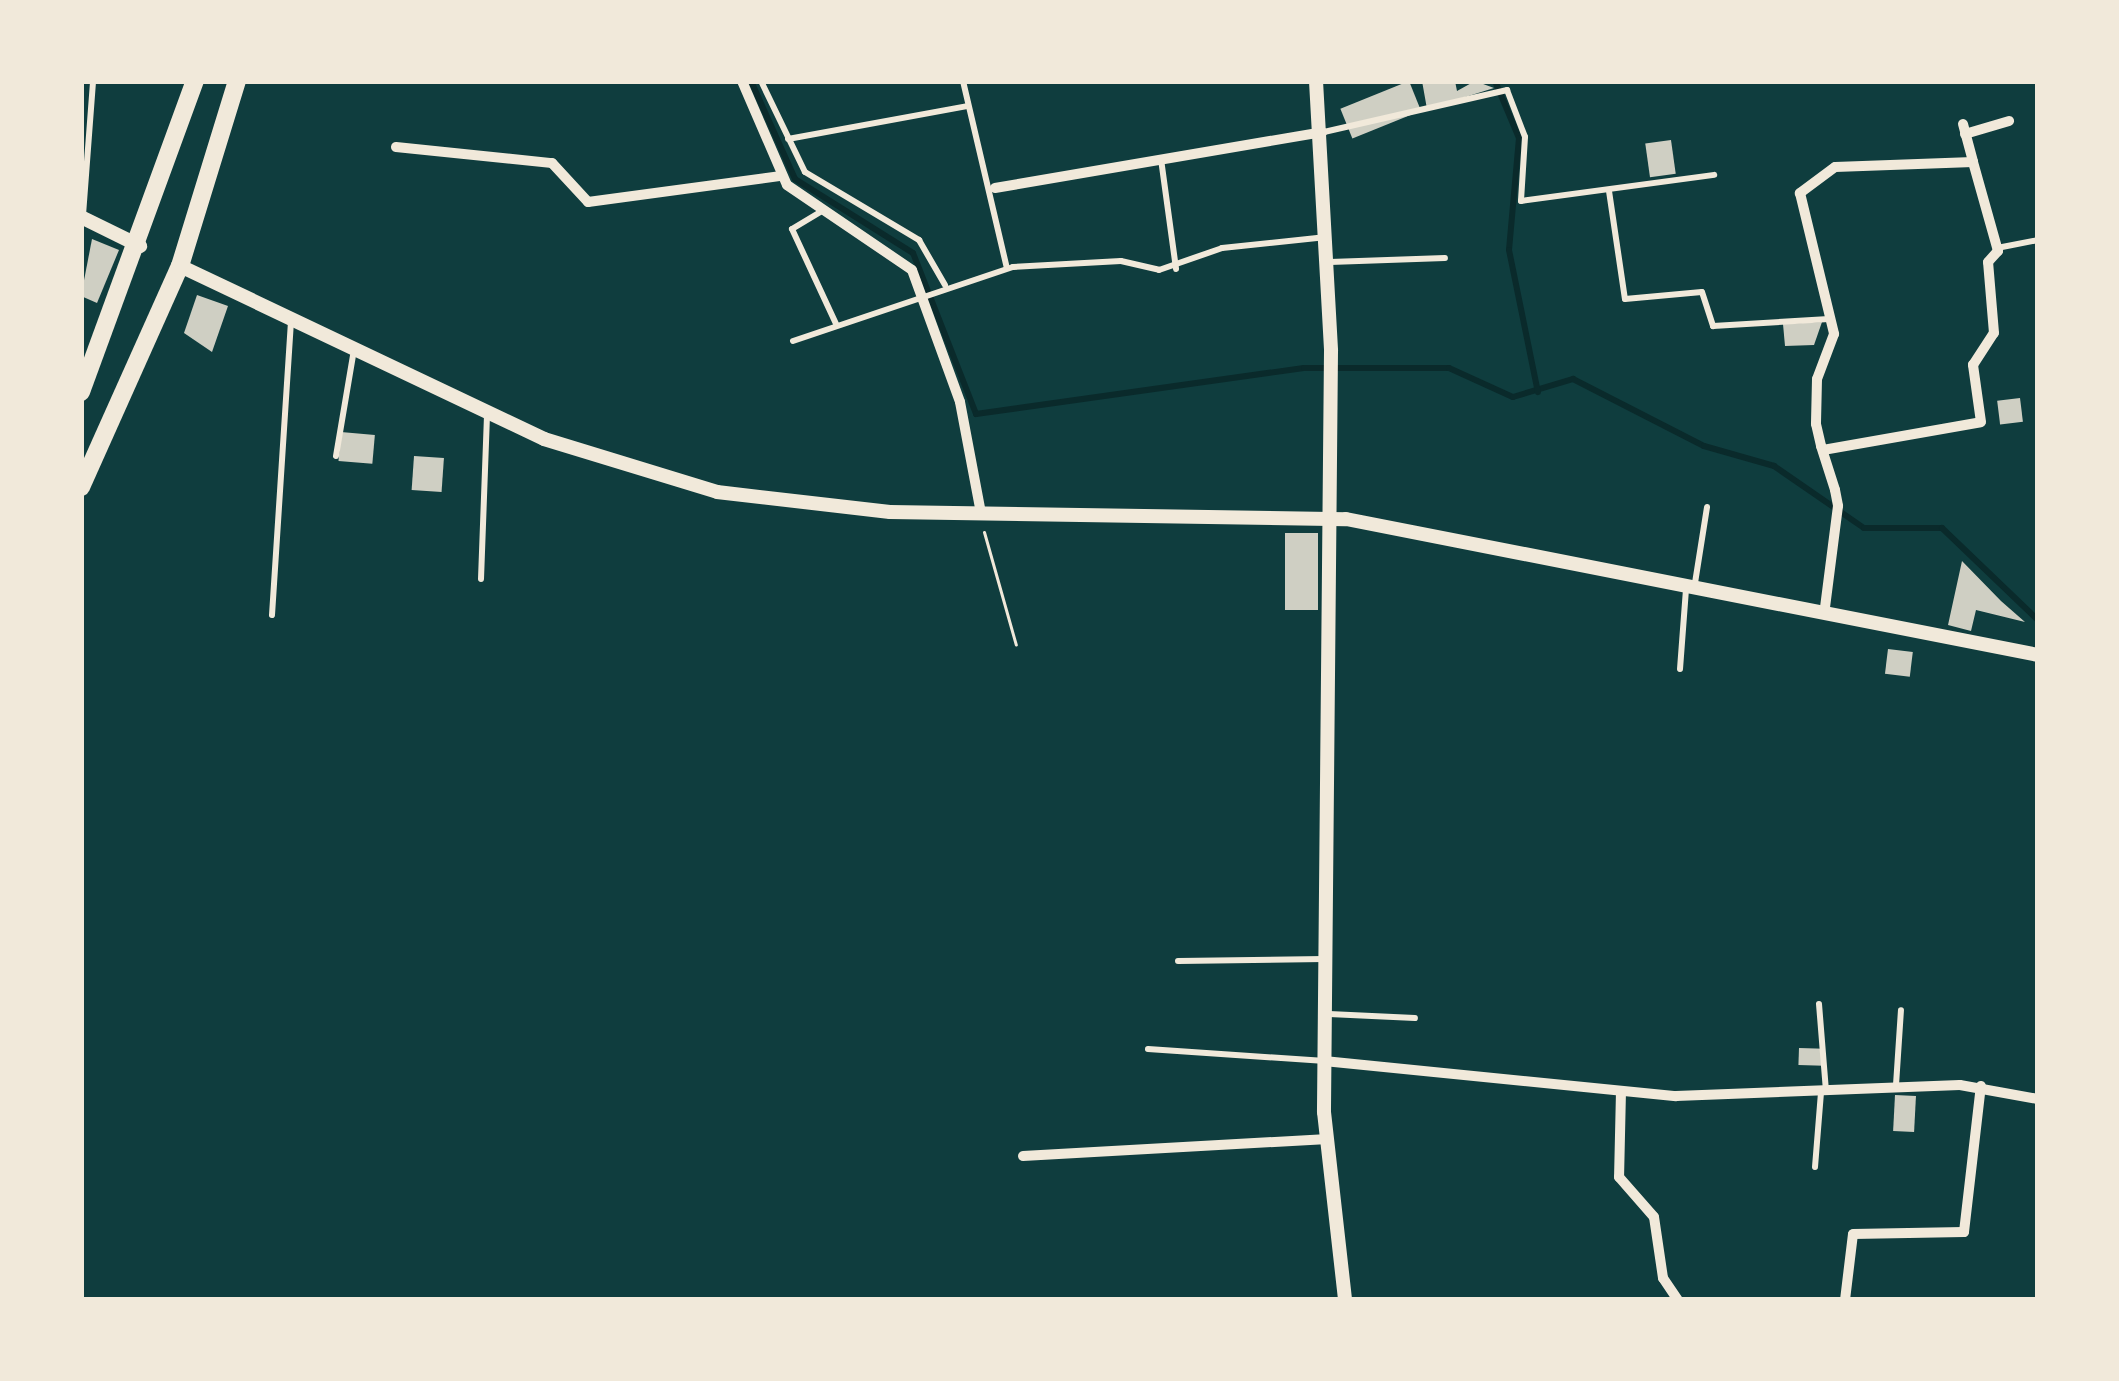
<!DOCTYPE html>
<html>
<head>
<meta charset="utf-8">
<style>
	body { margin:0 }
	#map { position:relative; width:2119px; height:1381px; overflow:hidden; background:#0f3d3e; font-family:Barlow,sans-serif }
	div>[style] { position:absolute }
	.stream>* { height:6px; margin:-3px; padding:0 3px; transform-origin:3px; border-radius:3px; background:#0a2a2b }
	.building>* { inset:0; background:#cfcfc3; transform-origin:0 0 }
	.path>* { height:3px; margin:-1.5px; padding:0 1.5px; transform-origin:1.5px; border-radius:1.5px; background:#f1e9da }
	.service>* { height:6px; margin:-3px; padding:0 3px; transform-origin:3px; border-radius:3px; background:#f1e9da }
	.minor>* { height:10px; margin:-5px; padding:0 5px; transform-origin:5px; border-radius:5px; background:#f1e9da }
	.tertiary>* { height:14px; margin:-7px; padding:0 7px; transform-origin:7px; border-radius:7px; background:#f1e9da }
	.trunk>* { height:18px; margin:-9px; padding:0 9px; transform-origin:9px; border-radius:9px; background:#f1e9da }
	span { translate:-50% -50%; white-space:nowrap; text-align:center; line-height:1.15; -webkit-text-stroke:9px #f1e9da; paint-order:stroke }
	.frame { position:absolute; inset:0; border:84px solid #f1e9da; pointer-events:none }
</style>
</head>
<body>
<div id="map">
	<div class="stream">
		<div style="left:751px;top:81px;width:107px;rotate:65.8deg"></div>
		<div style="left:795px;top:179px;width:139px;rotate:32.1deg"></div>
		<div style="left:913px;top:253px;width:173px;rotate:68.6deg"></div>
		<div style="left:976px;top:414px;width:331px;rotate:-8deg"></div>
		<div style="left:1304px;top:368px;width:145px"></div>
		<div style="left:1449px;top:368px;width:70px;rotate:24.4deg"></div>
		<div style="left:1513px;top:397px;width:63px;rotate:-16.7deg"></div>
		<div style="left:1573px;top:379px;width:147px;rotate:27.1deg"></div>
		<div style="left:1704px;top:446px;width:73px;rotate:15.9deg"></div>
		<div style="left:1774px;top:466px;width:109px;rotate:34.6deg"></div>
		<div style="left:1864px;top:528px;width:78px"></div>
		<div style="left:1942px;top:528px;width:133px;rotate:43.8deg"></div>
		<div style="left:1495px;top:81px;width:62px;rotate:67.2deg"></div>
		<div style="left:1519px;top:138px;width:112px;rotate:95.1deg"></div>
		<div style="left:1509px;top:250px;width:145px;rotate:78.5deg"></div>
	</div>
	<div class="building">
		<div style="left:1409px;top:81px;width:32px;height:74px;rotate:68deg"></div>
		<div style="clip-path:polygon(1422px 81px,1455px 81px,1457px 91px,1475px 81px,1494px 88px,1427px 109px)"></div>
		<div style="left:1671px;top:140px;width:34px;height:26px;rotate:82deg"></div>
		<div style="clip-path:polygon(92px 239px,119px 250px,97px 303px,81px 296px)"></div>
		<div style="clip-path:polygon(197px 295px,228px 306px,212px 352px,184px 333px)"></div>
		<div style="clip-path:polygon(1822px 322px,1814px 345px,1785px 346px,1783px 324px)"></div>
		<div style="left:2020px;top:398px;width:24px;height:23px;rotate:83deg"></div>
		<div style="left:341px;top:432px;width:34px;height:29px;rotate:5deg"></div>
		<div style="left:414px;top:456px;width:30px;height:34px;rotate:4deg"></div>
		<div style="left:1285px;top:533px;width:33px;height:77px"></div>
		<div style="clip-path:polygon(1962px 561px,2001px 601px,2025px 622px,1976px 610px,1971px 631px,1948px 625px)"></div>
		<div style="left:1888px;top:649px;width:25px;height:25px;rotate:7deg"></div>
		<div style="left:1799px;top:1048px;width:25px;height:17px;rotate:2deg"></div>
		<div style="left:1895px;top:1095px;width:21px;height:36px;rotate:3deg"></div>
	</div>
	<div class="path">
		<div style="left:1820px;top:81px;width:38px"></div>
		<div style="left:984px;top:532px;width:117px;rotate:74.2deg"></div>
	</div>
	<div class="service">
		<div style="left:761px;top:81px;width:101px;rotate:64.2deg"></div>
		<div style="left:805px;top:172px;width:133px;rotate:30.8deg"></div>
		<div style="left:919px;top:240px;width:52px;rotate:60deg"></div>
		<div style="left:963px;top:81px;width:192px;rotate:76.8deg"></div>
		<div style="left:1324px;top:132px;width:188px;rotate:-12.9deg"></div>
		<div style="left:1507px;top:90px;width:50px;rotate:69deg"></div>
		<div style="left:1525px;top:137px;width:64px;rotate:93.6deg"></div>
		<div style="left:1521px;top:201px;width:195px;rotate:-7.7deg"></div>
		<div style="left:788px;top:139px;width:182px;rotate:-10.4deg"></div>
		<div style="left:1161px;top:159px;width:111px;rotate:82.2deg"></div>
		<div style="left:1609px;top:191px;width:109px;rotate:81.6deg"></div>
		<div style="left:1625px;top:299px;width:77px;rotate:-5.2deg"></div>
		<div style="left:1702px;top:292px;width:36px;rotate:72deg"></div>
		<div style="left:1713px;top:326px;width:116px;rotate:-3.5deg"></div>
		<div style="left:822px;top:211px;width:35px;rotate:149deg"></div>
		<div style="left:792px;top:229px;width:105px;rotate:65.1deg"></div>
		<div style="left:83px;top:215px;width:134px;rotate:-85.7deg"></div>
		<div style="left:1997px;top:248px;width:42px;rotate:-11deg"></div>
		<div style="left:1330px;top:262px;width:115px;rotate:-2deg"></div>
		<div style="left:793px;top:341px;width:232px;rotate:-18.6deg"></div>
		<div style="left:1013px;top:267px;width:108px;rotate:-3.2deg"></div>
		<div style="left:1121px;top:261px;width:39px;rotate:13deg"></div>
		<div style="left:1159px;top:270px;width:67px;rotate:-19.2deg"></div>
		<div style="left:1222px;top:248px;width:105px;rotate:-6deg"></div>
		<div style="left:336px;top:456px;width:108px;rotate:-80.4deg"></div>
		<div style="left:481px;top:579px;width:164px;rotate:-87.9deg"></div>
		<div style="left:1695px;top:583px;width:77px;rotate:-81deg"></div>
		<div style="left:272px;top:615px;width:296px;rotate:-86.3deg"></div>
		<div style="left:1680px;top:669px;width:80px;rotate:-85.7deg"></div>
		<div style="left:1178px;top:961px;width:146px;rotate:-0.8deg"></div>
		<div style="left:1819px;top:1004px;width:87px;rotate:85.4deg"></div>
		<div style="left:1329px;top:1014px;width:86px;rotate:2.7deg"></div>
		<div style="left:1148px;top:1049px;width:174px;rotate:3.9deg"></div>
		<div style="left:1896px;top:1085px;width:75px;rotate:-86.2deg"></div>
		<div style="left:1815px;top:1167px;width:74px;rotate:-85.4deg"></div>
	</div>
	<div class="minor">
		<div style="left:742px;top:81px;width:113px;rotate:66.6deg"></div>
		<div style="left:787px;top:185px;width:151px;rotate:34.2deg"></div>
		<div style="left:912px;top:270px;width:140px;rotate:70deg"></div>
		<div style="left:960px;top:402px;width:113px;rotate:79.3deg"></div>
		<div style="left:1963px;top:124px;width:39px;rotate:75deg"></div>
		<div style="left:1965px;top:134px;width:46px;rotate:-16.5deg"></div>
		<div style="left:396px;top:147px;width:157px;rotate:5.9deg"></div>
		<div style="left:552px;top:163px;width:53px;rotate:47.3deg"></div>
		<div style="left:588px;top:202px;width:195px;rotate:-7.7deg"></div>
		<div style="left:995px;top:188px;width:332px;rotate:-9.7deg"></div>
		<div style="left:1823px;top:450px;width:160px;rotate:-10deg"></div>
		<div style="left:1981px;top:422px;width:58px;rotate:-98deg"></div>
		<div style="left:1973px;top:365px;width:38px;rotate:-57deg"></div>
		<div style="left:1994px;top:333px;width:71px;rotate:-94.8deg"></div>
		<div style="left:1988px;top:262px;width:15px;rotate:-48deg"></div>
		<div style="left:1998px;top:251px;width:92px;rotate:-105.7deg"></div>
		<div style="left:1973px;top:162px;width:138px;rotate:177.9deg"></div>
		<div style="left:1835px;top:167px;width:44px;rotate:143.4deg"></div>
		<div style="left:1800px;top:193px;width:145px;rotate:76.4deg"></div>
		<div style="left:1834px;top:334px;width:48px;rotate:110.7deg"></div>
		<div style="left:1817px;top:379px;width:45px;rotate:91.3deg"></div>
		<div style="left:1816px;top:424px;width:23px;rotate:77deg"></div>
		<div style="left:1821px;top:446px;width:46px;rotate:72.3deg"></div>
		<div style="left:1835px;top:490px;width:16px;rotate:79deg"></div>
		<div style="left:1838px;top:506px;width:103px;rotate:97.3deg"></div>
		<div style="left:1324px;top:1061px;width:354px;rotate:5.7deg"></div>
		<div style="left:1676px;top:1096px;width:284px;rotate:-2.2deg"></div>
		<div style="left:1960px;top:1085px;width:79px;rotate:10.2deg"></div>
		<div style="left:1621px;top:1091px;width:86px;rotate:91.3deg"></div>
		<div style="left:1619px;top:1177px;width:53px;rotate:48.8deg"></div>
		<div style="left:1654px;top:1217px;width:62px;rotate:81.6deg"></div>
		<div style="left:1663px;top:1278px;width:27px;rotate:56deg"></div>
		<div style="left:1023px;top:1156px;width:301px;rotate:-3.2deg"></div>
		<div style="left:1845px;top:1300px;width:66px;rotate:-83.1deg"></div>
		<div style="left:1853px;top:1234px;width:111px;rotate:-1deg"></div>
		<div style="left:1964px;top:1232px;width:147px;rotate:-83.4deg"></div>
	</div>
	<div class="tertiary">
		<div style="left:1316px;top:81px;width:270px;rotate:86.8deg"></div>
		<div style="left:1331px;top:351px;width:761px;rotate:90.53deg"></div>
		<div style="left:1324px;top:1112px;width:189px;rotate:83.6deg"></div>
		<div style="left:81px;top:217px;width:66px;rotate:26.2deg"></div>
		<div style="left:180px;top:266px;width:403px;rotate:25.4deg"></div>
		<div style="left:544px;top:439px;width:181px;rotate:17deg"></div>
		<div style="left:717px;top:492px;width:174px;rotate:6.6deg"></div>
		<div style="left:890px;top:512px;width:456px;rotate:0.9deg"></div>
		<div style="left:1346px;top:519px;width:705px;rotate:11.12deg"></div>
	</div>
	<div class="trunk">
		<div style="left:81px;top:392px;width:331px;rotate:-69.9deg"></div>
		<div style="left:81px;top:487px;width:242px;rotate:-65.9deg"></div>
		<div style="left:180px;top:266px;width:194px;rotate:-72.9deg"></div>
	</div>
	<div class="frame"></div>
</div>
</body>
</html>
